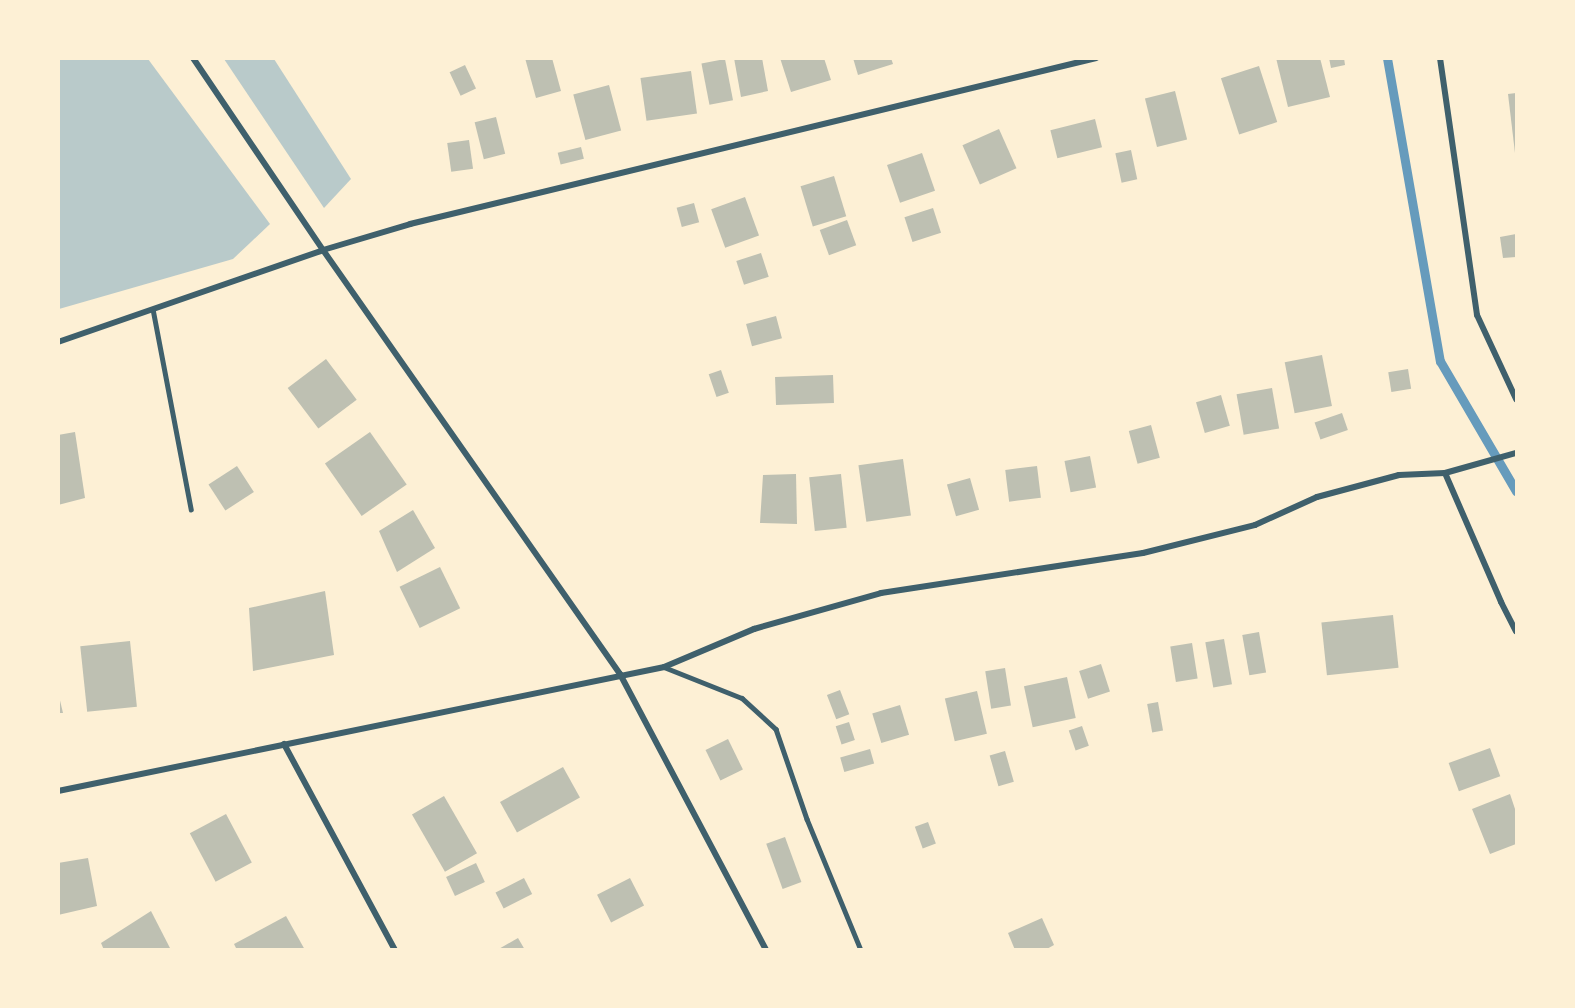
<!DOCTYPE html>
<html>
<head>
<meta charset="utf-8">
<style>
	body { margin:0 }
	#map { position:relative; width:1575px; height:1008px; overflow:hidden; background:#fdf0d5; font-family:Rubik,sans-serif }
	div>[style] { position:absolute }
	.green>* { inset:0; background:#b9caca }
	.stream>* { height:9px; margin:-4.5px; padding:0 4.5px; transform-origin:4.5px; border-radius:4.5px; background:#669bbc }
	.building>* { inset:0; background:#bec0b2; transform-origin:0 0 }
	.service>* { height:4.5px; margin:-2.25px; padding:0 2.25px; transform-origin:2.25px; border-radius:2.25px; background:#3f606c }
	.minor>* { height:6px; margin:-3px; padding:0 3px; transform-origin:3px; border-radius:3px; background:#3f606c }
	span { translate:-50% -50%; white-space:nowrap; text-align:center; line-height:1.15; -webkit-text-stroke:6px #fdf0d5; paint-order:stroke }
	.frame { position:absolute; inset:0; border:60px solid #fdf0d5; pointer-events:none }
</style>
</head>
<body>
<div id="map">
	<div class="green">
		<div style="clip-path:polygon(62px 58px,148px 59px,270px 224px,233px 259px,59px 309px,58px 62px)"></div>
		<div style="clip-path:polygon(224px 59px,274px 59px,351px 179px,324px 208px)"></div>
	</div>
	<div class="stream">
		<div style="left:1387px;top:58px;width:308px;rotate:80.1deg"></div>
		<div style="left:1440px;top:361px;width:151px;rotate:59.7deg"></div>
	</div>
	<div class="building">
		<div style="clip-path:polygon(525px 58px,552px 58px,561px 91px,536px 98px)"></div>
		<div style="clip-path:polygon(734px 58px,762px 58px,768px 91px,741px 97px)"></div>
		<div style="clip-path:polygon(780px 58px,824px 58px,831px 80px,791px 92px)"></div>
		<div style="clip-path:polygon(853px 58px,891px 58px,893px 64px,858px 75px)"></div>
		<div style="clip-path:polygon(1276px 58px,1320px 58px,1330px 97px,1288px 107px)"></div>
		<div style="clip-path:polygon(1329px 58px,1344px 58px,1345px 65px,1331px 68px)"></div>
		<div style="left:725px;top:59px;width:42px;height:24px;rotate:79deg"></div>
		<div style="left:465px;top:65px;width:26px;height:17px;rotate:65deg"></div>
		<div style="left:1259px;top:66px;width:59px;height:40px;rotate:72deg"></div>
		<div style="left:691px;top:71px;width:43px;height:51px;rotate:82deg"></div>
		<div style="left:609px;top:85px;width:47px;height:37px;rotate:75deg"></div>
		<div style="left:1175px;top:91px;width:50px;height:31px;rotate:76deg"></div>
		<div style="clip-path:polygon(1516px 93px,1516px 153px,1515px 153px,1508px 94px)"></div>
		<div style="left:496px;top:117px;width:38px;height:22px;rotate:76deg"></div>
		<div style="left:1095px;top:119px;width:29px;height:46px;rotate:76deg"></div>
		<div style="left:999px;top:129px;width:43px;height:40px;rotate:66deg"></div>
		<div style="left:469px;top:140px;width:29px;height:22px;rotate:82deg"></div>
		<div style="left:581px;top:147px;width:12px;height:24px;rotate:76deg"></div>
		<div style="left:1131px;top:150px;width:30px;height:16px;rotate:78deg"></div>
		<div style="left:922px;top:153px;width:40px;height:37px;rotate:71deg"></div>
		<div style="left:834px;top:176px;width:42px;height:35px;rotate:73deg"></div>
		<div style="left:745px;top:197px;width:41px;height:36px;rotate:70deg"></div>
		<div style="left:694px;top:203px;width:20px;height:18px;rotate:75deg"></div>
		<div style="left:933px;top:208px;width:26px;height:30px;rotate:72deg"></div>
		<div style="left:847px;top:220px;width:27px;height:29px;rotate:70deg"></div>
		<div style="clip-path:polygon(1516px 234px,1516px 257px,1503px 258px,1500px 237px)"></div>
		<div style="left:761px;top:253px;width:25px;height:26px;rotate:72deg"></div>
		<div style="left:776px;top:316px;width:23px;height:31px;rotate:75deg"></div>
		<div style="left:1322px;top:355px;width:52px;height:38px;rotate:79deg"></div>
		<div style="left:326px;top:359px;width:51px;height:48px;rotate:53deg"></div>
		<div style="left:1408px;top:369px;width:20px;height:20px;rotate:81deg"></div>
		<div style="left:721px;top:370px;width:24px;height:13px;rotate:71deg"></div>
		<div style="left:833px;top:375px;width:28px;height:58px;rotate:88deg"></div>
		<div style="left:1272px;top:388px;width:41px;height:36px;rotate:80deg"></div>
		<div style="left:1221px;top:395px;width:32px;height:26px;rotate:74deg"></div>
		<div style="left:1342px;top:413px;width:18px;height:29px;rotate:71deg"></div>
		<div style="left:1151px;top:425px;width:34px;height:23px;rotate:75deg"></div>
		<div style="clip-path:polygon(75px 432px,85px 498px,58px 505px,58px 435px)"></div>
		<div style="left:370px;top:432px;width:64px;height:55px;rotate:55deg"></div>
		<div style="left:1090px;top:456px;width:32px;height:26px;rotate:79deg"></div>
		<div style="left:903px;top:459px;width:57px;height:45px;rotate:82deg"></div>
		<div style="left:237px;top:466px;width:31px;height:34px;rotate:57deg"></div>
		<div style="left:1037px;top:466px;width:32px;height:32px;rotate:83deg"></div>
		<div style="clip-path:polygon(796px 474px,797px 524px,760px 523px,763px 475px)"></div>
		<div style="left:841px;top:474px;width:54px;height:32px;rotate:84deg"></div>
		<div style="left:970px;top:478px;width:33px;height:24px;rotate:74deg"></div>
		<div style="clip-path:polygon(413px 510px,435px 548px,397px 572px,379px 531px)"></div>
		<div style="left:440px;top:567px;width:46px;height:45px;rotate:64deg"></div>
		<div style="clip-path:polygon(325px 591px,334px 655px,253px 671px,249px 608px)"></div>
		<div style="left:1393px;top:615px;width:53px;height:72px;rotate:84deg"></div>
		<div style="left:1259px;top:632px;width:41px;height:17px;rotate:80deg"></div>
		<div style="left:1224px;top:639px;width:46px;height:19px;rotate:80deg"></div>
		<div style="left:130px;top:641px;width:66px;height:50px;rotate:84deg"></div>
		<div style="left:1192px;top:643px;width:36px;height:22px;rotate:81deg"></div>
		<div style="left:1101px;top:664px;width:29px;height:23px;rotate:72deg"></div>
		<div style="left:1005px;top:668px;width:38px;height:20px;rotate:81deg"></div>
		<div style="left:1067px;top:677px;width:42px;height:44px;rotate:78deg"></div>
		<div style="left:840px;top:690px;width:26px;height:14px;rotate:69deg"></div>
		<div style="left:977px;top:691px;width:44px;height:33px;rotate:77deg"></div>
		<div style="clip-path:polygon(58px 692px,63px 713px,58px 713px)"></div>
		<div style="left:1158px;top:702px;width:29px;height:11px;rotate:80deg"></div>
		<div style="left:900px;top:705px;width:31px;height:29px;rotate:73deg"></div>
		<div style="left:849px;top:722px;width:19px;height:14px;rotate:72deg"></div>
		<div style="left:1082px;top:726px;width:21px;height:14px;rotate:71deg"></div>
		<div style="left:728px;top:739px;width:34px;height:25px;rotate:64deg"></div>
		<div style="left:1490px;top:748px;width:30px;height:44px;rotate:70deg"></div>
		<div style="left:870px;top:749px;width:15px;height:31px;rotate:74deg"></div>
		<div style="left:1005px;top:751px;width:32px;height:16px;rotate:74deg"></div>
		<div style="left:563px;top:767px;width:35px;height:72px;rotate:61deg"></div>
		<div style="clip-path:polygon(1510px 794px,1516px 812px,1516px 844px,1490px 854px,1472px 809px)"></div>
		<div style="left:444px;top:796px;width:66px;height:37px;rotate:60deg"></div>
		<div style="left:226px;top:814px;width:55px;height:41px;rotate:62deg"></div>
		<div style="left:928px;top:822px;width:23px;height:14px;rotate:70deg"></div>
		<div style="left:785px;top:837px;width:48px;height:20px;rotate:70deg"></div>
		<div style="clip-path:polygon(88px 858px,97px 906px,58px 915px,58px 863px)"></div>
		<div style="left:476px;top:863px;width:21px;height:33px;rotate:65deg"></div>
		<div style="left:524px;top:878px;width:18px;height:32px;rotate:63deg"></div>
		<div style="left:630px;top:878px;width:31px;height:37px;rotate:63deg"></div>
		<div style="clip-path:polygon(151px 911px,171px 950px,104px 950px,101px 943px)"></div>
		<div style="clip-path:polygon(286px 916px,305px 950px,237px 950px,234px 944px)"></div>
		<div style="clip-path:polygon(1042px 918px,1054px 945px,1045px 950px,1015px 950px,1008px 933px)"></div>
		<div style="clip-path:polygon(518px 938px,525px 950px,497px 950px)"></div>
	</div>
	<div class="service">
		<div style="left:153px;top:309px;width:204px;rotate:79.2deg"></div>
		<div style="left:664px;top:667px;width:84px;rotate:21.7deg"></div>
		<div style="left:742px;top:698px;width:46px;rotate:42.4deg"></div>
		<div style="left:776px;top:729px;width:95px;rotate:71deg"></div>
		<div style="left:807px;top:819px;width:142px;rotate:67.6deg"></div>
	</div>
	<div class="minor">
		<div style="left:193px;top:58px;width:232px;rotate:55.9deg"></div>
		<div style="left:323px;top:250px;width:518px;rotate:54.99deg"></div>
		<div style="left:620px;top:674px;width:312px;rotate:62.1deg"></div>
		<div style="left:1440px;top:58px;width:260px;rotate:81.8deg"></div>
		<div style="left:1477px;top:315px;width:93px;rotate:65.1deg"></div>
		<div style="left:58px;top:342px;width:281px;rotate:-19.1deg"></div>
		<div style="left:323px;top:250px;width:91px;rotate:-16.6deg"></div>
		<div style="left:410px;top:224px;width:706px;rotate:-13.6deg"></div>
		<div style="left:1445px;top:473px;width:141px;rotate:66.5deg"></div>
		<div style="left:1501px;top:602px;width:33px;rotate:63deg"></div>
		<div style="left:284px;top:744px;width:234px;rotate:61.7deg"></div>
		<div style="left:58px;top:791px;width:619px;rotate:-11.56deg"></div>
		<div style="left:664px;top:667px;width:98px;rotate:-22.9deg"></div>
		<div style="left:754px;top:629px;width:132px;rotate:-15.8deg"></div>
		<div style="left:881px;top:593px;width:265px;rotate:-8.7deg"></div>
		<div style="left:1143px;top:553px;width:115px;rotate:-14deg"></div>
		<div style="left:1255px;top:525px;width:68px;rotate:-24.3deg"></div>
		<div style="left:1317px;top:497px;width:85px;rotate:-15deg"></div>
		<div style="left:1399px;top:475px;width:46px;rotate:-2.5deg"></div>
		<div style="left:1445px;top:473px;width:74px;rotate:-15.7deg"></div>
	</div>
	<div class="frame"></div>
</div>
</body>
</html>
